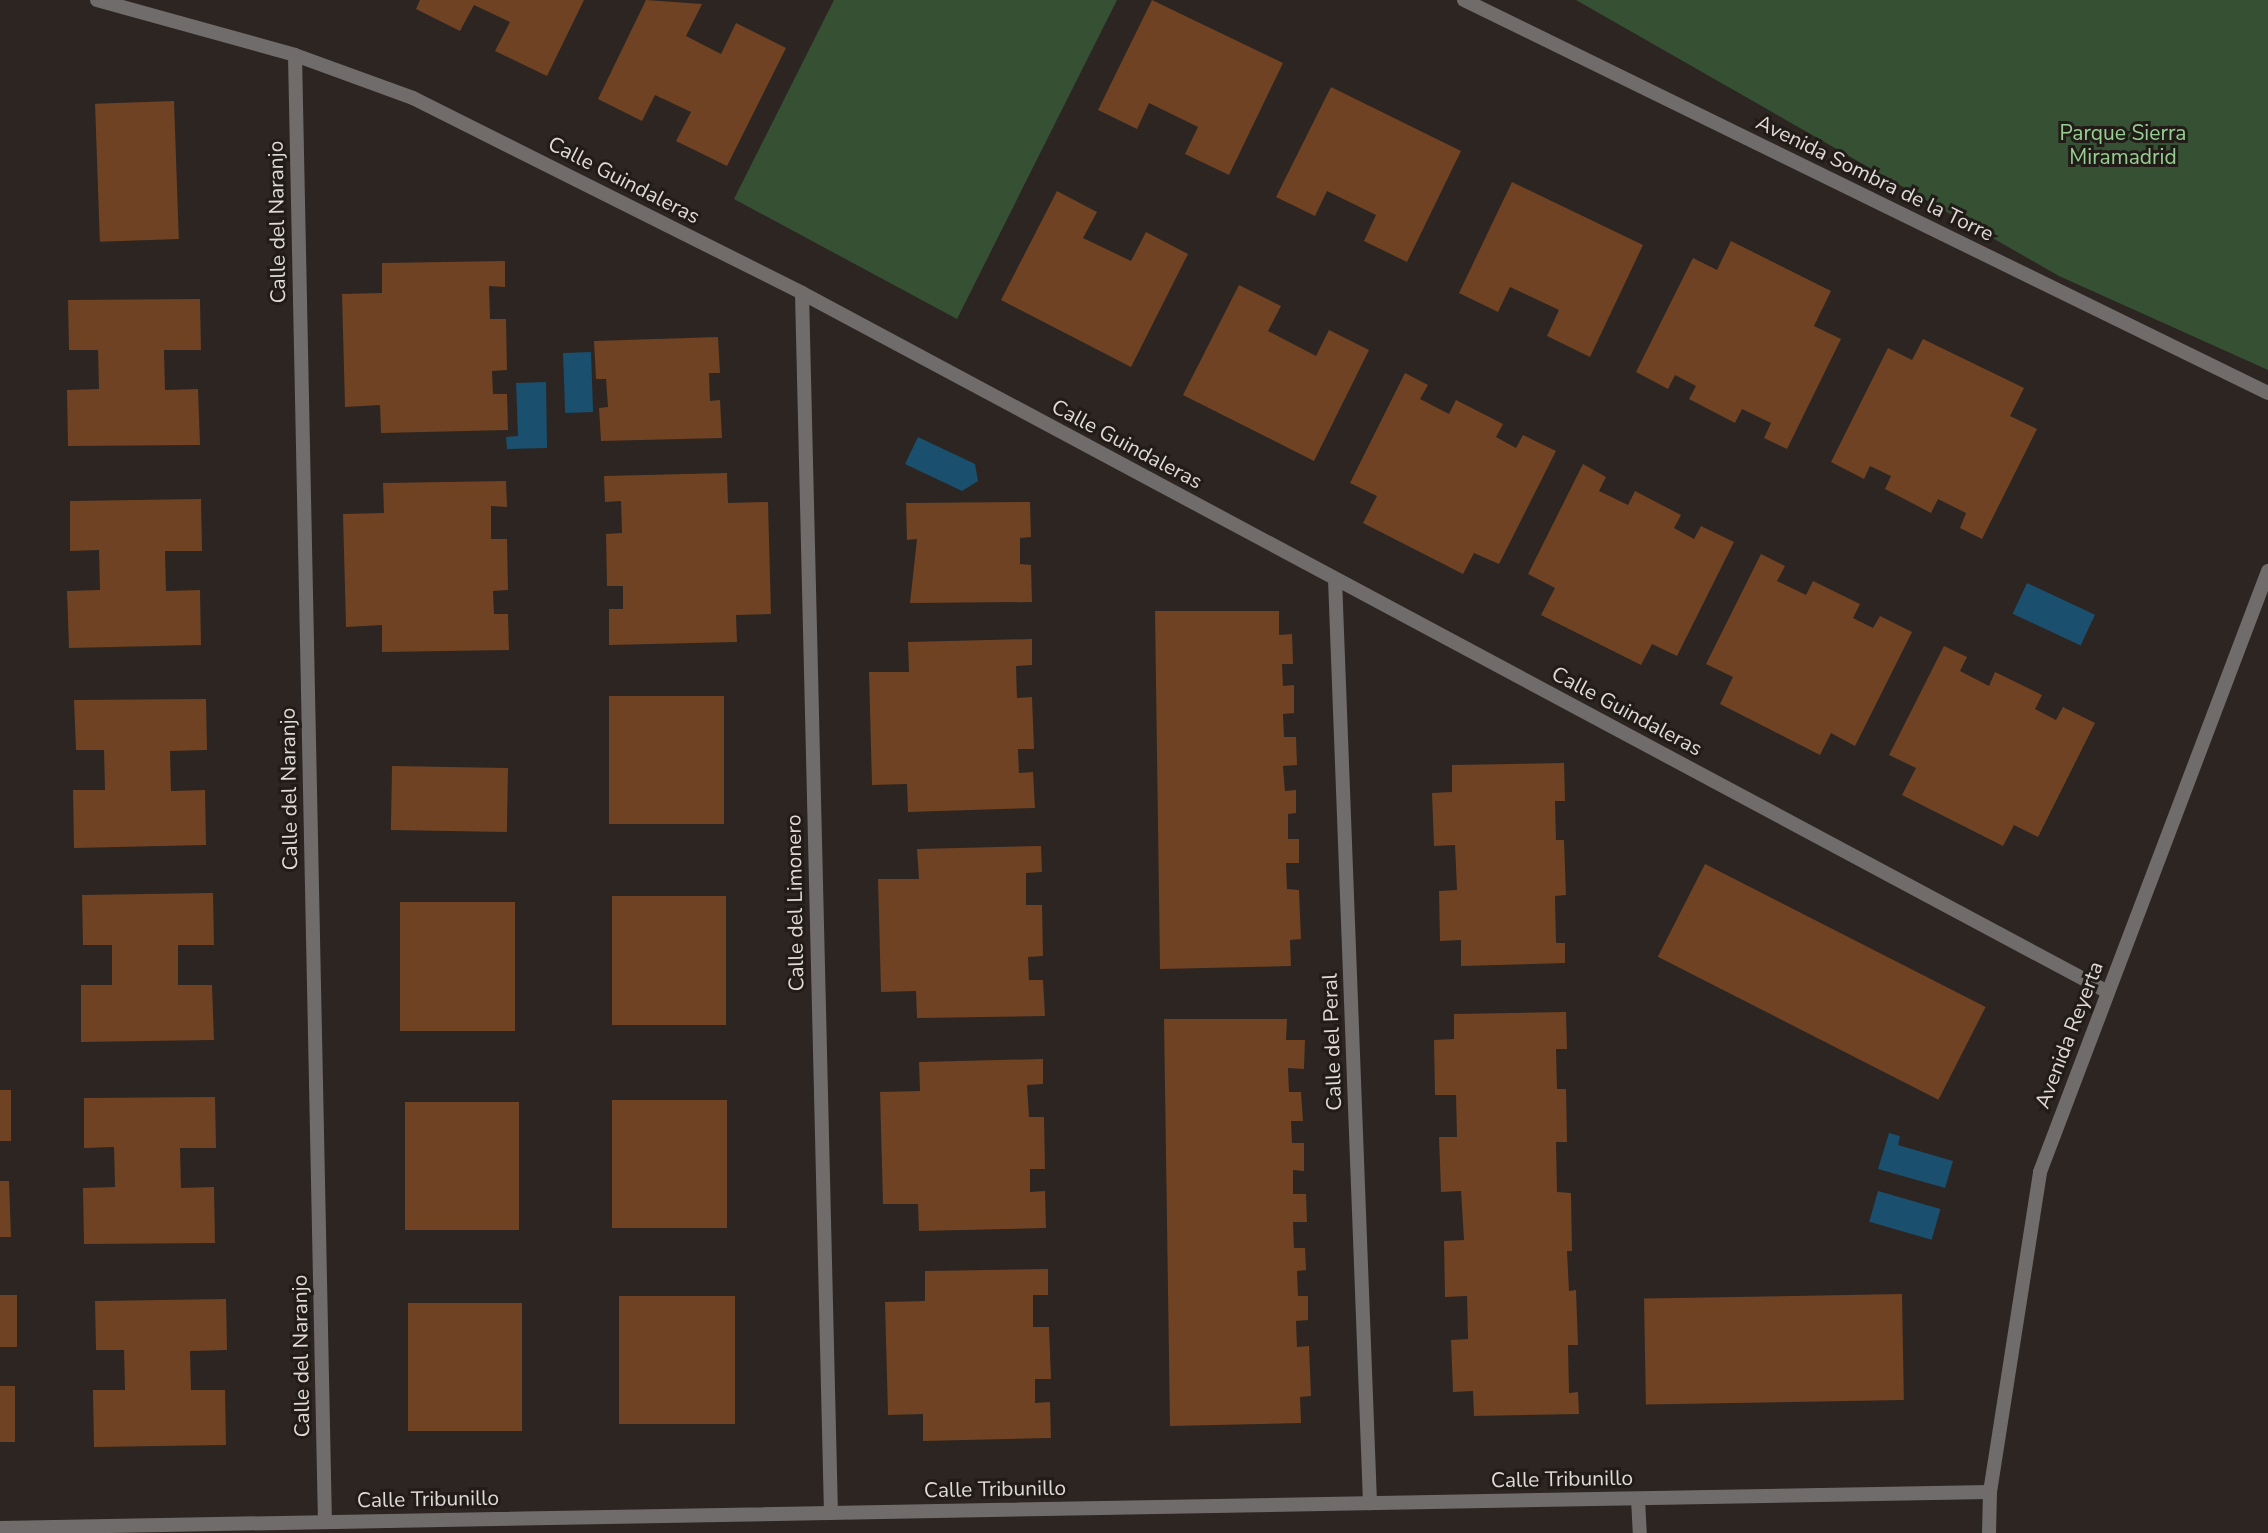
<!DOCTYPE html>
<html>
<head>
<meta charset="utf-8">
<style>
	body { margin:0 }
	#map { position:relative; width:2268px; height:1533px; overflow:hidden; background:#2c2521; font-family:"Nunito Sans",sans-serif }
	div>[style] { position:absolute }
	.green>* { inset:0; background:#365034 }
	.water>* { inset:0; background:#1a4f6e; transform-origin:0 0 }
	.building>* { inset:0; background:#6e4223; transform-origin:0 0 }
	.minor>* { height:14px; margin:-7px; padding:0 7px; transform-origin:7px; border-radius:7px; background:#706c6b }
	span { translate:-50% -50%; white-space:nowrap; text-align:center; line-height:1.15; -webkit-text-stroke:6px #221c18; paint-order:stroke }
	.park-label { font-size:21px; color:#95d092 }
	.street-label { font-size:21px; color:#dfdad8 }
</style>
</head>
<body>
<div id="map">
	<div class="green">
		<div style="clip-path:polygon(834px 0,1117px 0,957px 319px,734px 199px)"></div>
		<div style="clip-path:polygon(1576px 0,2268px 0,2268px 370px,2059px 276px)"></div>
	</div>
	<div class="water">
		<div style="left:591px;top:352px;width:60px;height:28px;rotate:88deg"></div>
		<div style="clip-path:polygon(546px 382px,547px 448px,507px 449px,506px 437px,518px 436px,516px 383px)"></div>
		<div style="clip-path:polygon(918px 437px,975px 464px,978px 481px,962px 491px,905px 464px)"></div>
		<div style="left:2027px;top:583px;width:75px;height:34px;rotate:25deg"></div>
		<div style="clip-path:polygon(1889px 1133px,1900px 1136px,1898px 1145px,1953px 1161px,1945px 1188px,1878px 1169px)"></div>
		<div style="left:1878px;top:1191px;width:65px;height:32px;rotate:16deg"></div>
	</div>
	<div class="building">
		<div style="clip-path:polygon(420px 0,584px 0,547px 76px,495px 51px,510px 22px,474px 5px,460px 31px,416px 9px)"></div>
		<div style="clip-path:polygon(646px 0,702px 4px,686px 36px,721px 54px,736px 23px,786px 48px,727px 166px,676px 141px,691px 112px,655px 95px,642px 121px,598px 99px)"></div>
		<div style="clip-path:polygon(1152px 0,1283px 63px,1229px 175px,1185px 154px,1198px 127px,1149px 103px,1137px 129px,1098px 110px)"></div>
		<div style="clip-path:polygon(1331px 87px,1461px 151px,1407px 262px,1364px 241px,1376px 215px,1327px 191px,1315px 216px,1276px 197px)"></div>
		<div style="left:174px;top:101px;width:138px;height:79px;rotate:88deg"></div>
		<div style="clip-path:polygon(1512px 182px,1643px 245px,1590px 357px,1547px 336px,1559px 310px,1510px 287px,1498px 312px,1459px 293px)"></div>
		<div style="clip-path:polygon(1057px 191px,1097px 212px,1083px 238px,1131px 261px,1146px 232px,1188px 254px,1131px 367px,1001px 300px)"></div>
		<div style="clip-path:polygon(1731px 241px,1831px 291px,1814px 326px,1841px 339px,1787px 449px,1764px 438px,1771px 423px,1742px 409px,1735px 423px,1689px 399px,1696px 386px,1675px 375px,1668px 389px,1636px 372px,1693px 258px,1717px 270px)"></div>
		<div style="clip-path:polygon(505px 261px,505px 287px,489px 286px,490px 319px,506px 319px,507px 370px,492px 371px,493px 394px,507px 394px,508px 430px,381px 433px,380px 405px,345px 407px,342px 294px,382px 293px,382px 263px)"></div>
		<div style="clip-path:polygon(1239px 285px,1281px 306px,1268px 331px,1316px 356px,1329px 330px,1369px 350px,1314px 461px,1183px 395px)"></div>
		<div style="clip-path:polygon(200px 299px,201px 350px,164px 350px,165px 390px,198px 389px,200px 445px,68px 446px,67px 390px,99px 389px,98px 350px,69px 350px,68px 300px)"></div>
		<div style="clip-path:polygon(718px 337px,720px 373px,709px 373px,710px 401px,720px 400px,722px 438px,601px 441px,599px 408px,608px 407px,606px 379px,596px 379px,594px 341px)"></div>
		<div style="clip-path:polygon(1923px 339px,2024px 388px,2010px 416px,2037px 429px,1982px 539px,1960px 528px,1966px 513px,1938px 499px,1931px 513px,1885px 489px,1891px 476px,1870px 466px,1864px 479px,1831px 462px,1888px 348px,1912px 360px)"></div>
		<div style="clip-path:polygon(1405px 373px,1428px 385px,1420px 399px,1449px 414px,1456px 400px,1503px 424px,1496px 437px,1516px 448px,1523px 435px,1556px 451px,1499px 564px,1474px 553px,1463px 574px,1363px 523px,1377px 496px,1350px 483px)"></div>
		<div style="clip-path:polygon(1583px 464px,1606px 477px,1599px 491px,1628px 505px,1635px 491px,1681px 515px,1674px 528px,1694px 539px,1701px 526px,1734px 542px,1677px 656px,1652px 644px,1641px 665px,1541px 615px,1555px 588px,1528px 574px)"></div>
		<div style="clip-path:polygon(727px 473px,728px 503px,768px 502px,771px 614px,736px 615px,737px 642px,609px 645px,609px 609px,623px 609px,623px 586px,607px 586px,606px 534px,622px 533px,621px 501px,605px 502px,604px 476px)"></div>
		<div style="clip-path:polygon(506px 481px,507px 507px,491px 506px,491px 539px,507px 539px,508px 590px,493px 591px,494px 614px,508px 614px,509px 650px,382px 652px,382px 625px,346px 627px,343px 514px,384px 513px,383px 483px)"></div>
		<div style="clip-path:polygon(201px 499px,202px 551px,165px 551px,166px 591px,200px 590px,201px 645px,69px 648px,67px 591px,100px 590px,99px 550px,70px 551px,70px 501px)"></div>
		<div style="clip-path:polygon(1030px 502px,1031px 537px,1020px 538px,1020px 564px,1031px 565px,1032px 602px,910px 603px,917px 539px,907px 540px,906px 503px)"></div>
		<div style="clip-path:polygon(1761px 554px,1785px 566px,1777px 581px,1806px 595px,1813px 581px,1860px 604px,1853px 618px,1873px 628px,1880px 616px,1912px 632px,1855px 746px,1831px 733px,1820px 755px,1720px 704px,1733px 677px,1706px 664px)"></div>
		<div style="clip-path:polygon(1155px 611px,1279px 611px,1279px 635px,1292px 634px,1293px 664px,1282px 664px,1283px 686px,1294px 685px,1294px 713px,1283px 714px,1284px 737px,1296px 737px,1297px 765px,1283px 766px,1285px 791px,1296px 790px,1296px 813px,1288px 814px,1288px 839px,1299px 839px,1299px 863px,1286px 863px,1287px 889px,1299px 890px,1301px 939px,1290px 940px,1291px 966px,1160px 969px)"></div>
		<div style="clip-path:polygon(1032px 639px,1032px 665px,1016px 666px,1017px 698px,1032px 697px,1034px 749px,1018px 749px,1019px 773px,1033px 772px,1035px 808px,908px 812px,907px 784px,872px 785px,869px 672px,909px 672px,908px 642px)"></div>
		<div style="clip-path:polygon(1944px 646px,1967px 657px,1960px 671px,1989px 686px,1995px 672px,2042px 695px,2035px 709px,2056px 720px,2063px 707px,2095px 723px,2038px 837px,2014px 825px,2003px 846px,1902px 795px,1916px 768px,1889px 755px)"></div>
		<div style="left:724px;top:696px;width:128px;height:115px;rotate:90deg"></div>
		<div style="clip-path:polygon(206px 699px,207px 750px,170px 751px,171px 791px,205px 790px,206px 845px,74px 848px,73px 790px,105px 790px,104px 750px,76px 750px,74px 700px)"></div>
		<div style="clip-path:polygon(1564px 763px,1565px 801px,1555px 801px,1556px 840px,1564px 840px,1566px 895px,1555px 896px,1556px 943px,1565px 943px,1565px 963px,1461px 966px,1461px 940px,1440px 941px,1439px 891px,1457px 890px,1455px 845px,1434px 846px,1432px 793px,1452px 792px,1452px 765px)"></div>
		<div style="left:392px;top:766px;width:116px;height:64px;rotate:1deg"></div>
		<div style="clip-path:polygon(1041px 846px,1042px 872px,1026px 873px,1026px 905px,1042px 905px,1043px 956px,1028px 957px,1029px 980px,1043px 980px,1045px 1016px,917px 1018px,916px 991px,881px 992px,878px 879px,919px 879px,917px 849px)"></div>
		<div style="left:1705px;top:864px;width:315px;height:104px;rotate:27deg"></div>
		<div style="clip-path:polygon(213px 893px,214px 945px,178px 945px,178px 985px,212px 985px,214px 1040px,81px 1042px,81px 985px,112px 985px,112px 945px,83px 945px,82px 895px)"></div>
		<div style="left:612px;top:896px;width:114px;height:129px"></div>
		<div style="left:515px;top:902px;width:129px;height:115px;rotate:90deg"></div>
		<div style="clip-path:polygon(1566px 1012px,1567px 1049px,1556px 1049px,1557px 1089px,1566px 1089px,1567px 1142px,1556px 1142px,1557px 1192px,1571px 1193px,1572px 1251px,1567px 1251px,1569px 1291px,1576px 1290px,1578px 1345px,1568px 1345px,1569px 1393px,1578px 1392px,1579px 1414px,1474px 1416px,1473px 1391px,1453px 1392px,1451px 1340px,1468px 1339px,1467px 1296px,1445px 1297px,1444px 1241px,1464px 1240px,1461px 1191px,1441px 1192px,1439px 1137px,1457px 1137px,1456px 1095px,1435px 1095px,1434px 1040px,1454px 1039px,1454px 1014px)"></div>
		<div style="clip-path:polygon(1164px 1019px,1287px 1019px,1286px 1040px,1305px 1040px,1304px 1069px,1288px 1068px,1289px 1092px,1301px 1092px,1303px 1121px,1291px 1121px,1292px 1143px,1304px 1143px,1304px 1171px,1293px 1170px,1293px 1194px,1306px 1194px,1307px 1222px,1293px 1222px,1294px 1248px,1305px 1248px,1306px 1270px,1297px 1271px,1298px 1296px,1308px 1296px,1308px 1320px,1296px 1321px,1297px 1347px,1309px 1346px,1311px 1396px,1300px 1397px,1301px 1423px,1170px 1426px)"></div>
		<div style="clip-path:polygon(1043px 1059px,1043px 1084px,1027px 1085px,1029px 1117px,1044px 1117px,1045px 1169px,1030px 1169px,1030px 1192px,1045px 1191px,1046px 1228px,919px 1231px,918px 1204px,883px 1204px,880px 1092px,920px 1091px,919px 1062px)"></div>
		<div style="left:0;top:1090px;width:11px;height:51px"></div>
		<div style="clip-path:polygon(215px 1097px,216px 1148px,180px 1148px,181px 1188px,214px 1187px,215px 1243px,84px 1244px,83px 1188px,115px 1187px,114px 1147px,84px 1148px,84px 1098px)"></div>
		<div style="left:727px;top:1100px;width:128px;height:115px;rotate:90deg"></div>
		<div style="left:405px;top:1102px;width:114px;height:128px"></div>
		<div style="clip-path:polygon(0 1181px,9px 1181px,11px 1237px,0 1237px)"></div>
		<div style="clip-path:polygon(1048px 1269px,1048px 1295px,1033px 1295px,1033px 1327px,1049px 1327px,1051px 1379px,1035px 1379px,1035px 1403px,1050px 1402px,1051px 1438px,923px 1441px,923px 1414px,888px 1415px,885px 1302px,925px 1301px,925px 1271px)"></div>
		<div style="left:1902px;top:1294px;width:106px;height:258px;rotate:89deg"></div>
		<div style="left:0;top:1295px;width:17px;height:52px"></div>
		<div style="left:735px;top:1296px;width:128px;height:116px;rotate:90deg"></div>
		<div style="clip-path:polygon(226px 1299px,227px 1350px,190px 1351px,191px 1390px,225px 1390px,226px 1445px,94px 1447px,93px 1390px,125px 1390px,124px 1350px,96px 1350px,95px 1301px)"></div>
		<div style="left:522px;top:1303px;width:128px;height:114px;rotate:90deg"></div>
		<div style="left:0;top:1386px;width:15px;height:56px"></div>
	</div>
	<div class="minor">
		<div style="left:97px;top:0;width:205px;rotate:15.5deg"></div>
		<div style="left:295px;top:55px;width:126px;rotate:20deg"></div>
		<div style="left:413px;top:98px;width:435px;rotate:26.6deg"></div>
		<div style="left:802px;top:293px;width:1481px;rotate:28.16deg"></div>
		<div style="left:1464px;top:0;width:895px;rotate:26.05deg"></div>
		<div style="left:295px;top:55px;width:1467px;rotate:88.83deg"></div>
		<div style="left:802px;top:293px;width:1220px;rotate:88.64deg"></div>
		<div style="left:1335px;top:579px;width:925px;rotate:87.83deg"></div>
		<div style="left:1638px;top:1499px;width:34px;rotate:87deg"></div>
		<div style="left:0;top:1528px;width:1990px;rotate:-1.04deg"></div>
		<div style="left:1989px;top:1533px;width:41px;rotate:-88.6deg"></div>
		<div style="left:1990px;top:1492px;width:324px;rotate:-81.1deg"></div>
		<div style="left:2040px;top:1172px;width:643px;rotate:-69.22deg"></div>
	</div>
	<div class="park-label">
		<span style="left:2123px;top:145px">Parque Sierra<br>Miramadrid</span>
	</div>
	<div class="street-label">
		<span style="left:1875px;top:178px;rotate:26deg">Avenida Sombra de la Torre</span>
		<span style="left:624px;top:180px;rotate:27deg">Calle Guindaleras</span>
		<span style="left:277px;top:222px;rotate:-91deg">Calle del Naranjo</span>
		<span style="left:1127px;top:444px;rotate:28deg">Calle Guindaleras</span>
		<span style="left:1627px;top:711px;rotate:28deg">Calle Guindaleras</span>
		<span style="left:289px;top:789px;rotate:-91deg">Calle del Naranjo</span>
		<span style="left:795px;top:903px;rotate:-91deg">Calle del Limonero</span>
		<span style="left:2069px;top:1035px;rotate:-69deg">Avenida Reyerta</span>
		<span style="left:1332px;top:1042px;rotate:-92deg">Calle del Peral</span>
		<span style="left:301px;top:1356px;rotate:-91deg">Calle del Naranjo</span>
		<span style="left:1562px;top:1479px;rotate:-1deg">Calle Tribunillo</span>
		<span style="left:995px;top:1489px;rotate:-1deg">Calle Tribunillo</span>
		<span style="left:428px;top:1499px;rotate:-1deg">Calle Tribunillo</span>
	</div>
</div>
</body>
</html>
